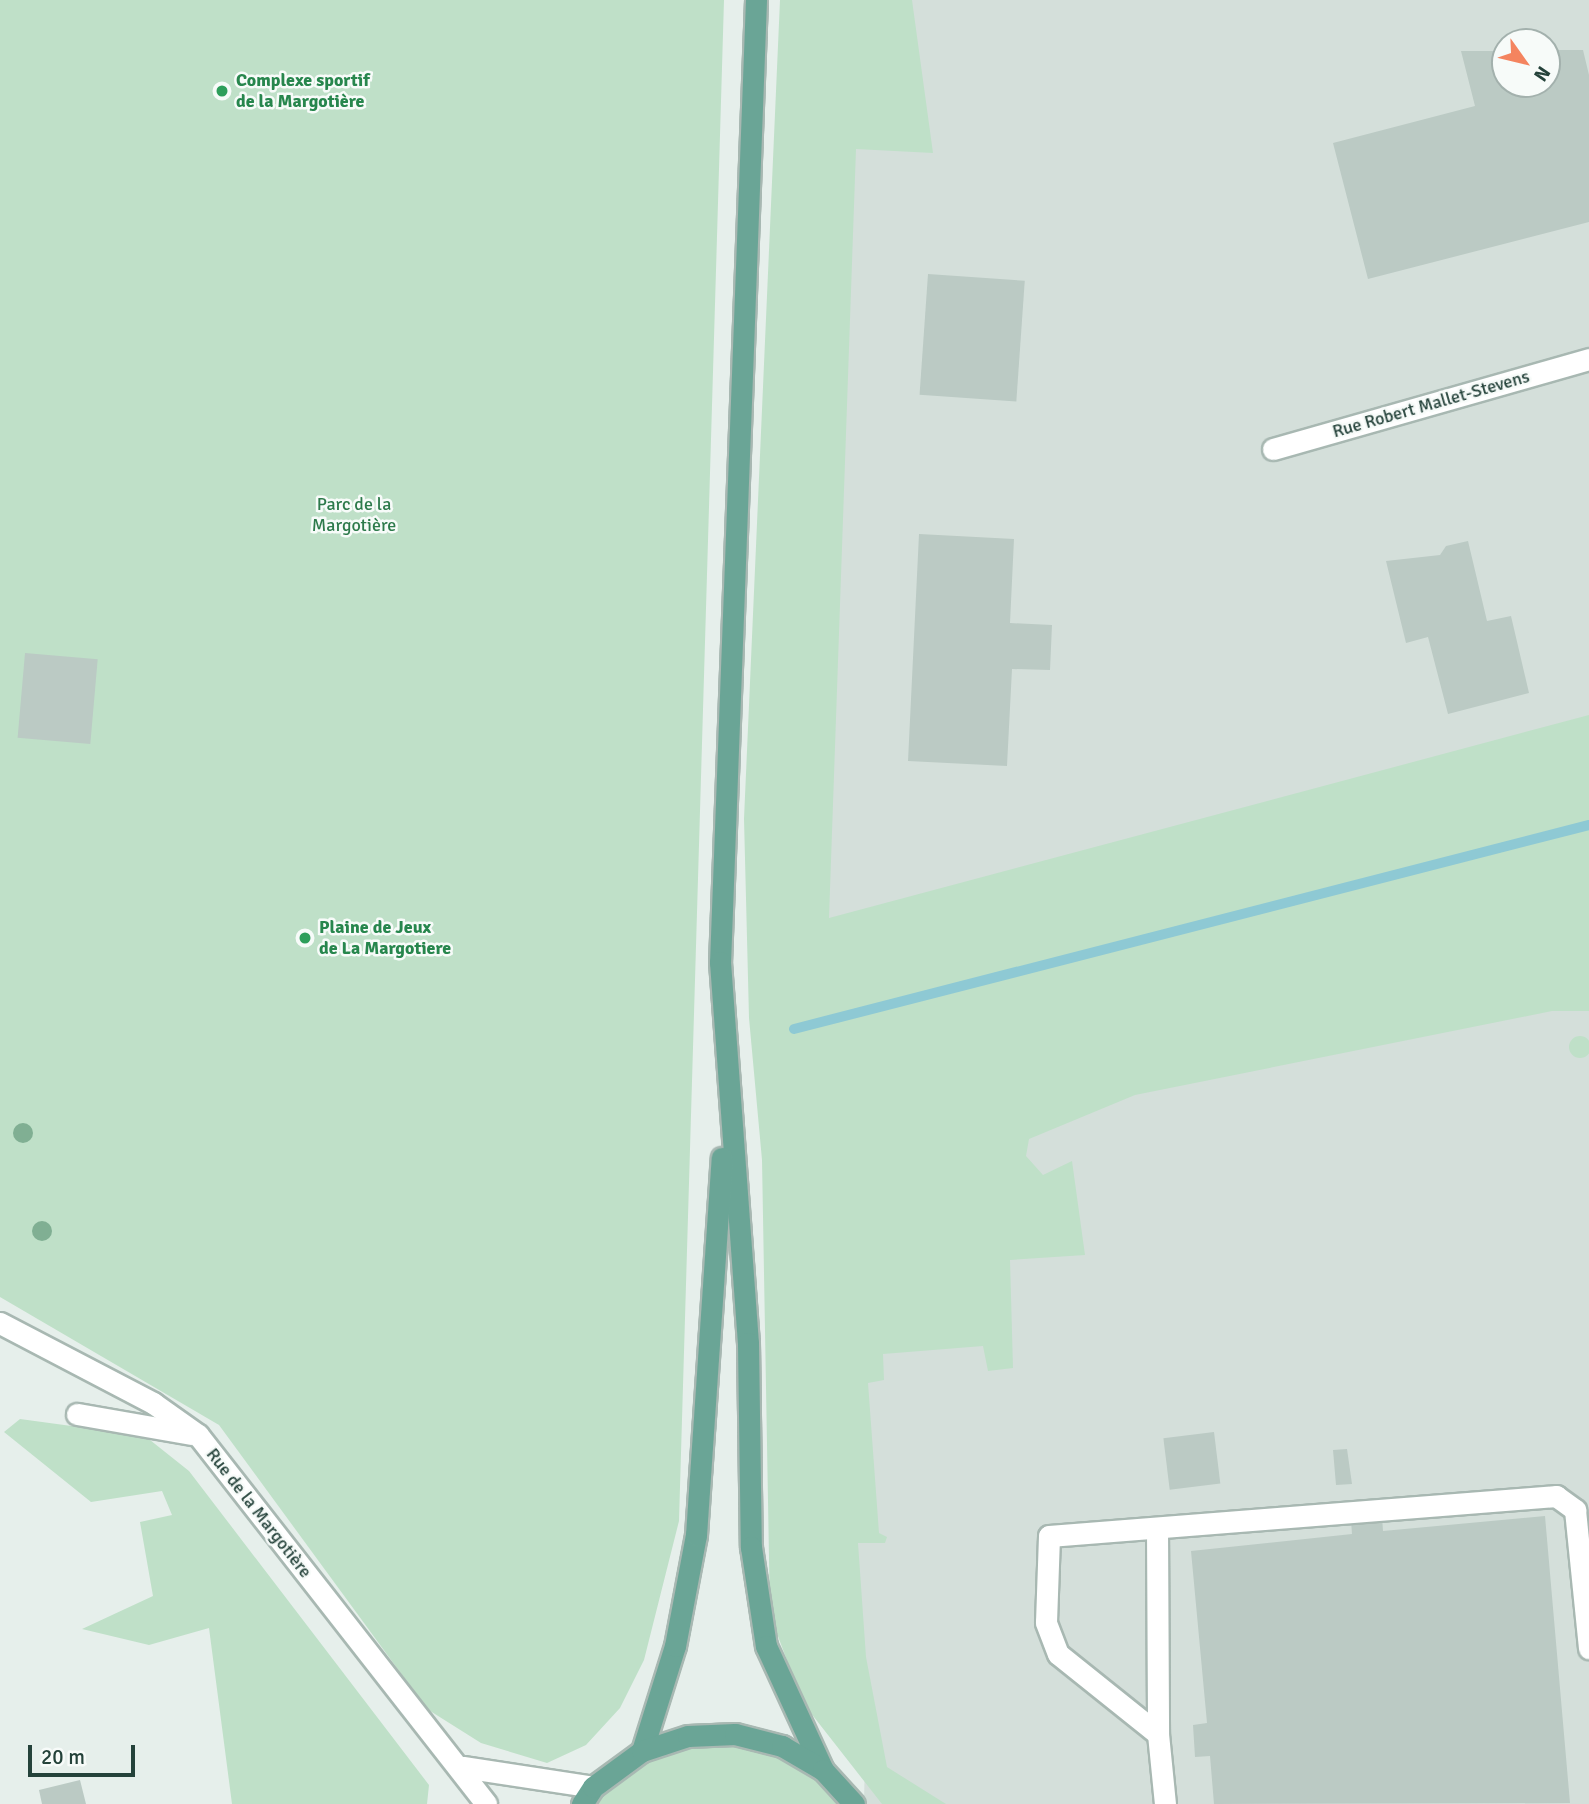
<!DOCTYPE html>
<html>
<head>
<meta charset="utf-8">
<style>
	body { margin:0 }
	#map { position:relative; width:1589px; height:1804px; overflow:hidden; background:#e6efeb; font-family:Signika,sans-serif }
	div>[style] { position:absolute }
	.built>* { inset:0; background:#d4dfda }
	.green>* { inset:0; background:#bfe0c8 }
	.round { border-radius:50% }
	.stream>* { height:10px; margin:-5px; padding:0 5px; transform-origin:5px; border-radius:5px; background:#8ec9d4 }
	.building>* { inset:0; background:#bbcac4; transform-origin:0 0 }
	.roads { filter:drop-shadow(2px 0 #a8b8b2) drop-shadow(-2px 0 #a8b8b2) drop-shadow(0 2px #a8b8b2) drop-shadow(0 -2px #a8b8b2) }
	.minor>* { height:21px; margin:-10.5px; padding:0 10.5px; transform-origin:10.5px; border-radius:10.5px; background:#fff }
	.major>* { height:21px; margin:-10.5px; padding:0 10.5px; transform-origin:10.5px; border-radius:10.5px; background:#6aa596 }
	.trees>* { width:20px; height:20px; margin:-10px; border-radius:50%; background:#80af93 }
	.dots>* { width:19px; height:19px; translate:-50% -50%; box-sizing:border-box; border:4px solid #f7fbf9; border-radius:50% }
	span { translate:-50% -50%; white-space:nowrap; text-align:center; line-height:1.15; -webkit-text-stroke:5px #f7fbf9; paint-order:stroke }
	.leisure-label { font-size:18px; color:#27864d; font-weight:700 }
	.left { translate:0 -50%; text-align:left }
	.street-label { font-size:18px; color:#24423a }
	.park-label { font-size:18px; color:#2d7a4b }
	.north { position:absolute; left:1491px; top:28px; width:70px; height:70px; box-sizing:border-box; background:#f7fbf9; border:2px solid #a3b1ad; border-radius:50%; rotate:124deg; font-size:19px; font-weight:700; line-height:28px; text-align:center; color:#24423a }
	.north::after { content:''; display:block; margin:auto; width:24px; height:32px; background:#f4845f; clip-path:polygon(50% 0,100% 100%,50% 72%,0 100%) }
	.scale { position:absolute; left:28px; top:1745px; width:107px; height:32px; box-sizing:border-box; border:4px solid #24423a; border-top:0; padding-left:9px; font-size:21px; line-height:24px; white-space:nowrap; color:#24423a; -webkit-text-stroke:5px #f7fbf9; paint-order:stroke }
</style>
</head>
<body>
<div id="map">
	<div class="built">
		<div style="clip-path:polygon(evenodd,843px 0,1589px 0,1589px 1804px,864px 1804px,865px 1753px,811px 1550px,843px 0,1505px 42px,1547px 42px,1547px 84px,1505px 84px,1505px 42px)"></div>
	</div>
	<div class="green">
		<div style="clip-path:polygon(0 0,724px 0,679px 1521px,644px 1660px,620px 1708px,586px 1745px,547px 1763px,481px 1743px,427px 1709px,219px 1425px,0 1297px)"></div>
		<div style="clip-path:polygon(780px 0,912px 0,933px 153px,856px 149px,829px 918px,1589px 715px,1589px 1011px,1552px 1011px,1135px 1095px,1029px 1139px,1026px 1156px,1043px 1175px,1072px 1161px,1085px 1255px,1010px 1260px,1013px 1368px,988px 1371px,983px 1346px,883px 1354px,884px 1380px,868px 1383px,879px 1533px,887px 1537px,885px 1543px,858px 1543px,866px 1657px,887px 1767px,946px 1804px,882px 1804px,803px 1703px,770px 1615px,762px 1160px,749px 1018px,744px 819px)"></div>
		<div class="round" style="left:1569px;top:1036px;width:22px;height:22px"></div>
		<div style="clip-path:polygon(20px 1419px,145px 1436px,189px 1471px,429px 1785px,427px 1804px,232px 1804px,209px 1628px,149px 1645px,82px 1629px,153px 1596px,140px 1522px,172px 1515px,162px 1491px,91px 1502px,4px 1432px)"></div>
		<div style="clip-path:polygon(688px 1736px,782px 1746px,854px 1804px,582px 1804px,593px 1787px)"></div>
	</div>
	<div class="stream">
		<div style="left:794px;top:1029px;width:821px;rotate:-14.39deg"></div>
	</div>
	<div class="building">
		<div style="clip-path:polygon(1547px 50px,1583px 50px,1589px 75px,1589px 222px,1368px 279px,1333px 143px,1475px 106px,1461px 51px,1505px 51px,1505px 84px,1547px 84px)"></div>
		<div style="left:928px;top:274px;width:97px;height:121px;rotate:4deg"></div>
		<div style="clip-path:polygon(919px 534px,1014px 539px,1010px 623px,1052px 625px,1050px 670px,1012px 669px,1007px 766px,908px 761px)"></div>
		<div style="clip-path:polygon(1468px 541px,1487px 621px,1511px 616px,1529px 693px,1448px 714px,1428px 637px,1406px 643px,1386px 561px,1440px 555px,1446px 546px)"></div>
		<div style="left:25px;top:653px;width:73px;height:85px;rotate:5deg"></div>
		<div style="left:1214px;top:1432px;width:52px;height:51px;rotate:83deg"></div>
		<div style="clip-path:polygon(1347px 1449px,1352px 1484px,1336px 1485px,1333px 1450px)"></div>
		<div style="clip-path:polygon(1382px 1516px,1383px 1531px,1545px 1516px,1570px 1803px,1214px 1804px,1210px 1756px,1195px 1757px,1193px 1725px,1207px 1723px,1191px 1551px,1352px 1534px,1351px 1520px)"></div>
		<div style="clip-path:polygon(80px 1780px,86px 1804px,42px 1804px,39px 1790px)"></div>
	</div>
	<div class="roads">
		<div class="minor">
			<div style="left:1273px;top:449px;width:329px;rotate:-15.9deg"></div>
			<div style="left:0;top:1323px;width:173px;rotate:27.6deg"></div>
			<div style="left:153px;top:1403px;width:55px;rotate:35.4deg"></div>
			<div style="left:198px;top:1435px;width:468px;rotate:52deg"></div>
			<div style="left:77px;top:1414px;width:117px;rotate:9.9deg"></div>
			<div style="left:1157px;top:1528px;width:206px;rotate:89.7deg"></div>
			<div style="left:463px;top:1767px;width:132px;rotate:8.7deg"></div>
			<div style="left:1165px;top:1804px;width:70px;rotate:-95.7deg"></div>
			<div style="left:1158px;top:1734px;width:128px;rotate:-141.3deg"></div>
			<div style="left:1058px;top:1654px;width:34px;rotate:-111deg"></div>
			<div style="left:1046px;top:1622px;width:86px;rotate:-88deg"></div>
			<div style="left:1049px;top:1536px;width:509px;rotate:-4.51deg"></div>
			<div style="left:1556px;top:1496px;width:24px;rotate:36deg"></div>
			<div style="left:1575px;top:1510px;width:139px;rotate:84.2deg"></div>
		</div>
		<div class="major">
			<div style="left:756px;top:0;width:963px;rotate:92.14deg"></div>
			<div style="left:720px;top:962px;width:382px;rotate:85.8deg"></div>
			<div style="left:748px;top:1343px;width:204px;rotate:89.2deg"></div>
			<div style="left:751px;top:1547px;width:100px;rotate:81.4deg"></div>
			<div style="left:766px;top:1646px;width:136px;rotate:65.3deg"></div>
			<div style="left:642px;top:1751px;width:110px;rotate:-72.6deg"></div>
			<div style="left:675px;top:1646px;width:113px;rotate:-79.3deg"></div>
			<div style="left:696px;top:1535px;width:378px;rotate:-86.1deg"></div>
			<div style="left:582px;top:1804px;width:20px;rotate:-57deg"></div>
			<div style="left:593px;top:1787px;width:61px;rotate:-36.3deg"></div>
			<div style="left:642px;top:1751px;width:48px;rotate:-18.1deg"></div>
			<div style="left:688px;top:1736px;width:47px;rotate:-2.4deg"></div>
			<div style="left:735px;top:1734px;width:49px;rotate:14.3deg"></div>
			<div style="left:782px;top:1746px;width:48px;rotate:30.3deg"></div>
			<div style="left:823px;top:1770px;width:46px;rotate:47.6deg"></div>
		</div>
	</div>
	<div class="trees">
		<div style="left:23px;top:1133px"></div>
		<div style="left:42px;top:1231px"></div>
	</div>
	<div class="dots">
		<div style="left:222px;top:91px;background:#2e9e5b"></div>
		<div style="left:305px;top:938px;background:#2e9e5b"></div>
	</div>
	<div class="leisure-label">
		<span class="left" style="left:236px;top:91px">Complexe sportif<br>de la Margotière</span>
		<span class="left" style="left:319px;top:938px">Plaine de Jeux<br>de La Margotiere</span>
	</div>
	<div class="street-label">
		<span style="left:1431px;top:404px;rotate:-16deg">Rue Robert Mallet-Stevens</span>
		<span style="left:259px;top:1513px;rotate:52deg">Rue de la Margotière</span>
	</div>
	<div class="park-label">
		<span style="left:354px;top:515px">Parc de la<br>Margotière</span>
	</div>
	<div class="north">N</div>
	<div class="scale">20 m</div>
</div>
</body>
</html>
